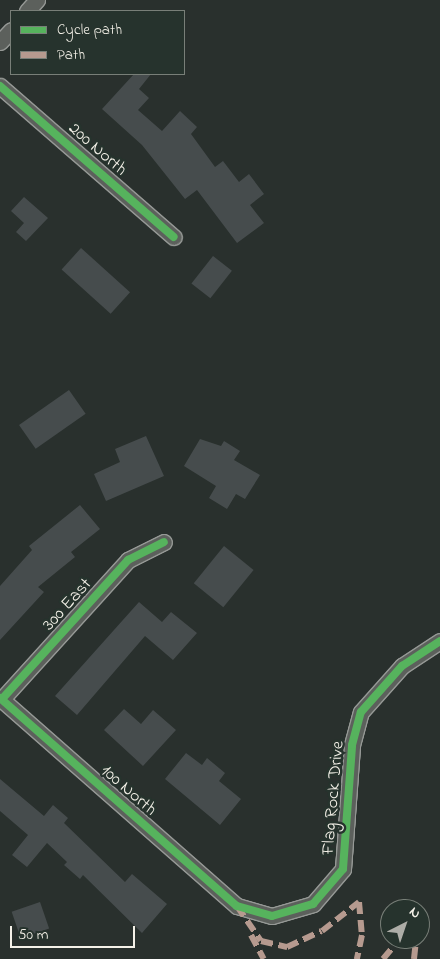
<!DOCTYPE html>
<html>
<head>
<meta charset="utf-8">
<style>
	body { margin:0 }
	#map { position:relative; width:440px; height:959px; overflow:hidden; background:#29302d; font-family:"Indie Flower",sans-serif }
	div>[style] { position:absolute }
	.building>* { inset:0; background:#464c4d; transform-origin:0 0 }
	.roads { filter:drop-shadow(1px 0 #969996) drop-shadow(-1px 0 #969996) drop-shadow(0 1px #969996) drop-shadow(0 -1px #969996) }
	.minor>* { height:15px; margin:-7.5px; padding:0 7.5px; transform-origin:7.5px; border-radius:7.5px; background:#5c605c }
	.quiet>* { height:6px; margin-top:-3px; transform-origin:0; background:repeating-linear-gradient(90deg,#b69a8f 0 12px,transparent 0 18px) }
	.cycleway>* { height:8px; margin:-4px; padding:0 4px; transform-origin:4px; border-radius:4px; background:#56b35d }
	span { translate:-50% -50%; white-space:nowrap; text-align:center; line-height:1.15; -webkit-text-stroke:5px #26332d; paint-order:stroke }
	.street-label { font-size:18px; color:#f4f1e8 }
	.legend { position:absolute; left:10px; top:10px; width:175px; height:65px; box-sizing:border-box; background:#26332d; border:1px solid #787f78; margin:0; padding:6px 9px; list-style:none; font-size:15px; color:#f4f1e8 }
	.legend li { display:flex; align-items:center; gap:10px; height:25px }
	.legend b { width:25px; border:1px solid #787f78 }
	.north { position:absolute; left:380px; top:899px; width:50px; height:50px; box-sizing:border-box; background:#26332d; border:1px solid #787f78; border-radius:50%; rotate:41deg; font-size:14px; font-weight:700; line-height:20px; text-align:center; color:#f4f1e8 }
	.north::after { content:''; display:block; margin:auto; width:18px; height:22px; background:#adada7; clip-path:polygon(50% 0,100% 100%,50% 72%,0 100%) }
	.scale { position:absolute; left:10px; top:926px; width:125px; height:22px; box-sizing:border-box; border:2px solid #f4f1e8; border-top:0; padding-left:6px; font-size:15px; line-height:18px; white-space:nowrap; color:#f4f1e8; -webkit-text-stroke:4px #26332d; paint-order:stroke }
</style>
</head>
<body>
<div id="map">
	<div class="building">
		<div style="clip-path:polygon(134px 74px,151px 74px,139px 89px,149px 98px,138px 110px,162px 131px,180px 111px,197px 127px,191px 134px,215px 167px,223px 161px,239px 182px,249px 174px,264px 194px,250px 205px,264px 223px,237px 243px,197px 190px,185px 199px,142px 145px,102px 109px)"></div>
		<div style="clip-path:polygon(24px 197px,48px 218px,26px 241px,16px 232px,24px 223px,11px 211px)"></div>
		<div style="left:81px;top:248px;width:66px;height:29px;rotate:42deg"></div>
		<div style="left:213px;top:256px;width:24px;height:35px;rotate:38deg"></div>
		<div style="left:69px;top:390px;width:29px;height:61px;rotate:55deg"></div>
		<div style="clip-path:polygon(146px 436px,164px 476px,106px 501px,94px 474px,120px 462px,115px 449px)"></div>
		<div style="clip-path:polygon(200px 439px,221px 446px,224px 441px,240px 451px,234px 460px,260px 475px,245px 499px,236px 494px,227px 509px,209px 498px,216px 486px,184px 466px)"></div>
		<div style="clip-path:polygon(80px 505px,100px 529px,71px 552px,75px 557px,38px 587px,44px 592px,0 640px,0 586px,32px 550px,29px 546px)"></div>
		<div style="left:224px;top:546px;width:38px;height:48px;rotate:39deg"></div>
		<div style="clip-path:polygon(139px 602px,162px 622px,171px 612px,197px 633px,173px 660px,145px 636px,77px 715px,55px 696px)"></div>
		<div style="clip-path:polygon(124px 709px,141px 724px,153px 710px,176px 730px,143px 766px,104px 730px)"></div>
		<div style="clip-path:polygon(186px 753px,202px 765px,207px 758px,225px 773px,219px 781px,241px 799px,220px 825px,165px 779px)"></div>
		<div style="clip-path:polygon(0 779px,44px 816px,53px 805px,68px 818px,64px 823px,125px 882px,132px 874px,167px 904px,142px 933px,83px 875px,80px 879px,64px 865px,67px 862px,47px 843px,27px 867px,12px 855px,28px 835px,0 811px)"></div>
		<div style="left:40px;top:902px;width:28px;height:30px;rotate:71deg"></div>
	</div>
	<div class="roads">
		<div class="minor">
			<div style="left:27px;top:11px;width:15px;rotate:-48deg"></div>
			<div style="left:0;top:42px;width:16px;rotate:-47deg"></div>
			<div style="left:0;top:86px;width:230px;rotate:41deg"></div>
			<div style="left:0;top:698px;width:315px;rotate:41.3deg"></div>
			<div style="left:237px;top:906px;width:36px;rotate:16deg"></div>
			<div style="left:272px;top:916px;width:43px;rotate:-16.3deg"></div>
			<div style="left:313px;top:904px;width:46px;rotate:-49.4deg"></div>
			<div style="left:343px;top:869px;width:124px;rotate:-85.8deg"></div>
			<div style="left:352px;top:745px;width:34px;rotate:-75deg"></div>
			<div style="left:361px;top:712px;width:62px;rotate:-48.3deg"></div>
			<div style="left:402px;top:666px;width:45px;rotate:-33.3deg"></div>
			<div style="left:2px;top:699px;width:188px;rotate:-47.8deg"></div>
			<div style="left:128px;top:560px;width:40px;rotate:-26.6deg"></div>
		</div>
	</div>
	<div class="quiet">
		<div style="left:237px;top:906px;width:42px;rotate:55.6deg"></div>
		<div style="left:261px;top:941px;width:27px;rotate:13deg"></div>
		<div style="left:287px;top:947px;width:38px;rotate:-25deg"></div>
		<div style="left:322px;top:931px;width:47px;rotate:-38.1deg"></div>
		<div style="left:359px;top:902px;width:33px;rotate:85deg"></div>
		<div style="left:362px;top:935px;width:25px;rotate:102deg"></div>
		<div style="left:251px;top:935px;width:27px;rotate:62deg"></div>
		<div style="left:383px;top:959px;width:26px;rotate:-50deg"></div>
		<div style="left:414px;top:959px;width:20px;rotate:-84deg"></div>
	</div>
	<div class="cycleway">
		<div style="left:0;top:86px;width:230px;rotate:41deg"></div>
		<div style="left:0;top:698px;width:315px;rotate:41.3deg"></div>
		<div style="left:237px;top:906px;width:36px;rotate:16deg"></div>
		<div style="left:272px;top:916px;width:43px;rotate:-16.3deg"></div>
		<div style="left:313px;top:904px;width:46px;rotate:-49.4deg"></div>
		<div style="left:343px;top:869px;width:124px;rotate:-85.8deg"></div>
		<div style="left:352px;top:745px;width:34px;rotate:-75deg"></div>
		<div style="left:361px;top:712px;width:62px;rotate:-48.3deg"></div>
		<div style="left:402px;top:666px;width:45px;rotate:-33.3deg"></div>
		<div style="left:2px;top:699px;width:188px;rotate:-47.8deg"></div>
		<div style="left:128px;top:560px;width:40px;rotate:-26.6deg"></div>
	</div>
	<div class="street-label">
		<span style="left:97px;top:150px;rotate:41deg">200 North</span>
		<span style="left:68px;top:605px;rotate:-48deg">300 East</span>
		<span style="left:128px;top:791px;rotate:41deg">100 North</span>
		<span style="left:334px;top:798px;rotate:-85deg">Flag Rock Drive</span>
	</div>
	<ul class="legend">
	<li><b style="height:6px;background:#56b35d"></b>Cycle path</li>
	<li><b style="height:6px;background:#b69a8f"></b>Path</li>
	</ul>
	<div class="north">N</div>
	<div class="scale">50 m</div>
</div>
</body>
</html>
